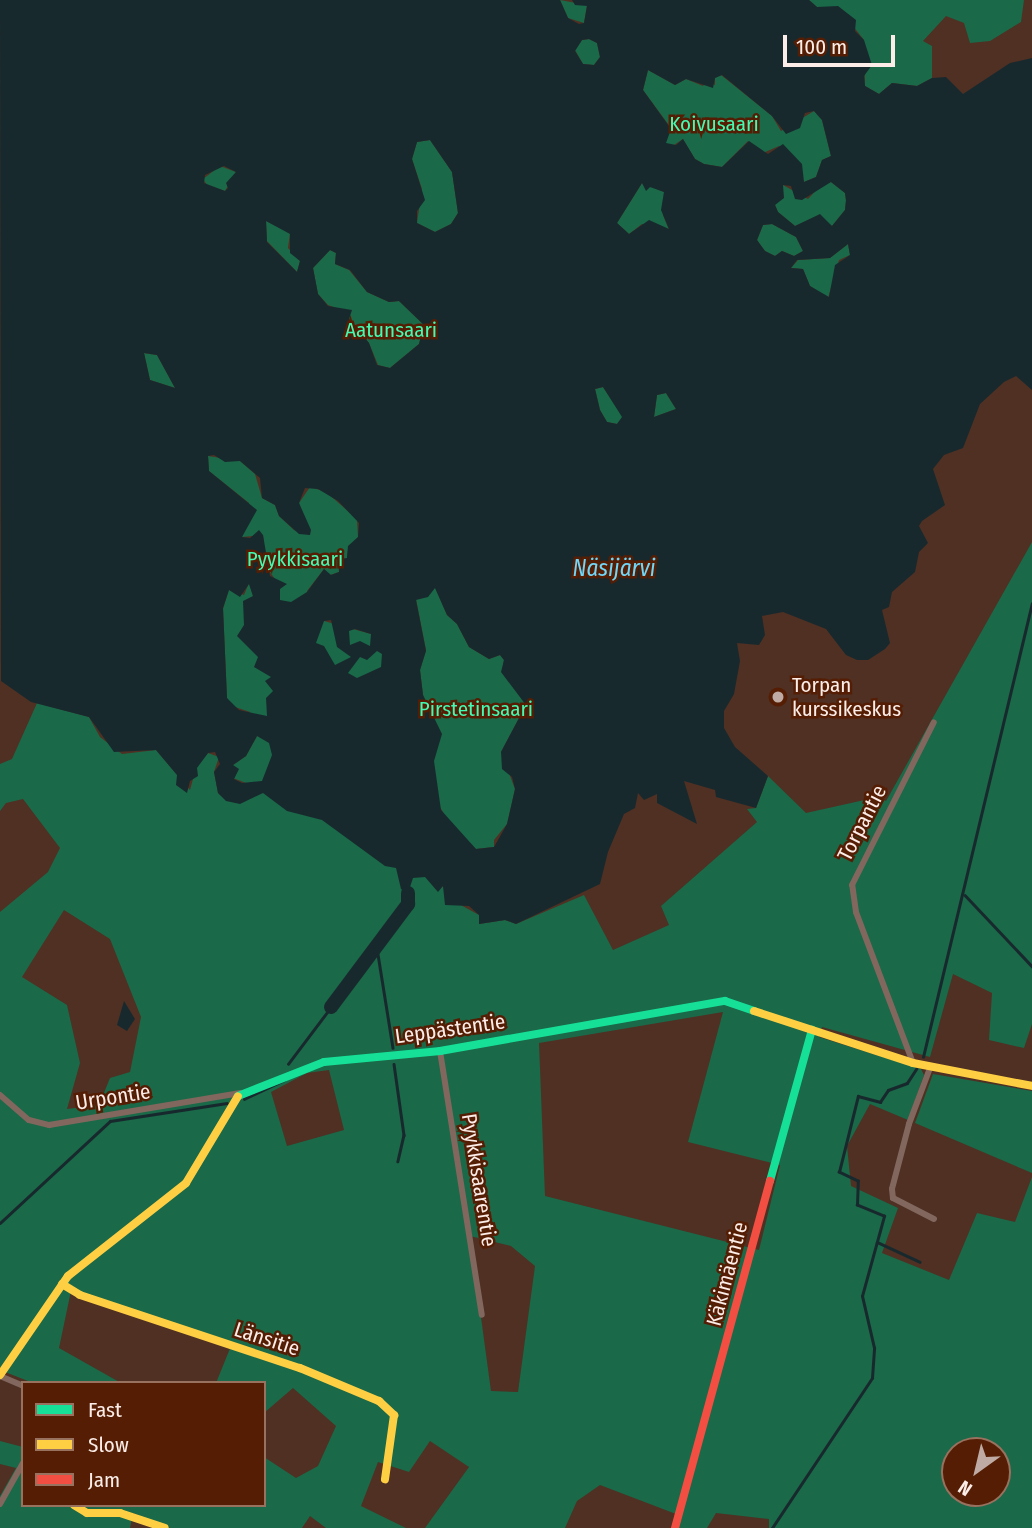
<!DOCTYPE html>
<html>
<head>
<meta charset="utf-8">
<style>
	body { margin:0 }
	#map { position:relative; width:1032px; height:1528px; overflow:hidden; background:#4f3023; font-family:"Fira Sans Condensed",sans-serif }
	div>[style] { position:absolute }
	.green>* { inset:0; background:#1a6948 }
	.water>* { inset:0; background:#18292e }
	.stream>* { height:2.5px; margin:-1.25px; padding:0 1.25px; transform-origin:1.25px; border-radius:1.25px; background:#18292e }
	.river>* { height:14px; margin:-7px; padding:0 7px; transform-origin:7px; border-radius:7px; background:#18292e }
	.street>* { height:6px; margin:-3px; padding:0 3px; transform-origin:3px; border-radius:3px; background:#81675d }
	.fast>* { height:8px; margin:-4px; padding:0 4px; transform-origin:4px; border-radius:4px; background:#16e098 }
	.slow>* { height:8px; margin:-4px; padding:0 4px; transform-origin:4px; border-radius:4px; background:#ffcf43 }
	.jam>* { height:8px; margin:-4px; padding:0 4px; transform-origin:4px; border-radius:4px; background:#f24e42 }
	.dots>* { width:19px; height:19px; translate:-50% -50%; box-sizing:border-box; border:4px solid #551e04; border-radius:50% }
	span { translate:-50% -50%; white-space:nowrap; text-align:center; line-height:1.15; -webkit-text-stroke:5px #551e04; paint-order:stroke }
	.park-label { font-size:21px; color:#43fab2 }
	.poi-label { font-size:21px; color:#fcede8 }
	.left { translate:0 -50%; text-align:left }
	.street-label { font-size:21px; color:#fcede8 }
	.water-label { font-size:23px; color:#71d7f9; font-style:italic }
	.legend { position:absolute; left:21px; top:1381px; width:245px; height:126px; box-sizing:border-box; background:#551e04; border:2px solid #98715f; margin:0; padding:9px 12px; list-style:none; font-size:21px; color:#fcede8 }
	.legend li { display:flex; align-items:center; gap:14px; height:35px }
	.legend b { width:35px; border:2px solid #98715f }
	.north { position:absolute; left:941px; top:1437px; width:70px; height:70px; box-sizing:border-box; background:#551e04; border:2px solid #98715f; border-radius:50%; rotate:214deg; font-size:19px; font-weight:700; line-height:28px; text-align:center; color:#fcede8 }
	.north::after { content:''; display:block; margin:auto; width:24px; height:32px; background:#bfaba3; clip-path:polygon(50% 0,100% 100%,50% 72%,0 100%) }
	.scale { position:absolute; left:783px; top:35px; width:112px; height:32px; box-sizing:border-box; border:4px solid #fcede8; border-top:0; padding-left:9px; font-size:21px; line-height:24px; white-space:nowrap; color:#fcede8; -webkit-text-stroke:5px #551e04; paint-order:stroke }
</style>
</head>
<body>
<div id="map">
	<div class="green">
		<div style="clip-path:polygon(560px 0,587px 5px,584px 23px,568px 18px)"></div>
		<div style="clip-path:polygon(809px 0,1024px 0,1021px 22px,990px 41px,970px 43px,964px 23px,946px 16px,923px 41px,932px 46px,932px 78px,917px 86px,892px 83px,879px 94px,865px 86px,864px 40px,838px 7px,817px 7px)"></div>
		<div style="clip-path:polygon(589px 39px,597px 43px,600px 57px,594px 65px,583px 64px,575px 50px,582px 40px)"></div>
		<div style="clip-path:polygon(648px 70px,675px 85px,686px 79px,703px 86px,706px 82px,715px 85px,715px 78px,721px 75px,772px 116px,781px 131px,814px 111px,822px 120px,831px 156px,822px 160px,816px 177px,804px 182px,796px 161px,779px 146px,763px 153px,748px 141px,722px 167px,704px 164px,695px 159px,683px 139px,671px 147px,665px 143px,671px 128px,643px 90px)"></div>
		<div style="clip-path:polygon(430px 140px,452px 172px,458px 213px,451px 224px,435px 232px,417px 223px,422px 189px,412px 159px,417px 142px)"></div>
		<div style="clip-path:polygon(220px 166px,236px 172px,225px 191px,207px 185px,203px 179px)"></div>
		<div style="clip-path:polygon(831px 182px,845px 193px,846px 201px,845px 210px,832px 226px,818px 216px,795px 226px,778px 212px,775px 205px,783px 185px,808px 199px,823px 183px)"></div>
		<div style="clip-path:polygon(642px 183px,664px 192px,663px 215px,669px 230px,642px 224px,629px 234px,617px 223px)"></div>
		<div style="clip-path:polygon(266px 221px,290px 233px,288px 248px,300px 261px,297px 272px,267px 241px)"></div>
		<div style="clip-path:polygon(772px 224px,796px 237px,803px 251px,794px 256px,782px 251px,775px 256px,765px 251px,757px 240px,763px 225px)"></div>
		<div style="clip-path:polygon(848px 244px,850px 255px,839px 260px,828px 298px,810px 286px,803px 269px,791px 268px,798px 260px,830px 258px)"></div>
		<div style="clip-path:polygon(330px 250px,336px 253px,335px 264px,349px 270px,367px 292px,389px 302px,399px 301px,424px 325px,419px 344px,390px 368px,378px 365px,369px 343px,349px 319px,350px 313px,328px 305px,318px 294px,313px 268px)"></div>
		<div style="clip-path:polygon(144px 353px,157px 355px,175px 388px,150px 380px)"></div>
		<div style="clip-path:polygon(603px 387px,623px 417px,617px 424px,607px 422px,600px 410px,595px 389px)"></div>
		<div style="clip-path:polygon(666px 393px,676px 409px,654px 417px,657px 395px)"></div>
		<div style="clip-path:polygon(evenodd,208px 456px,240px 461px,255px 474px,262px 498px,275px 505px,279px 516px,294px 530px,310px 535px,299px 503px,310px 487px,326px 492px,357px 519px,358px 537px,348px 549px,347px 558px,338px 564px,339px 572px,330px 575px,324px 569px,307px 591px,324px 621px,371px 634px,382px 654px,396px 867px,401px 876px,426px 877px,438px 891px,442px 885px,448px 898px,479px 915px,479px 924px,505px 920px,516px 924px,584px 895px,613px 950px,669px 925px,661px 906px,757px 822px,747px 809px,756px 808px,768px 776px,806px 813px,878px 797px,886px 801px,1032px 542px,1032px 1024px,1024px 1048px,989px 1040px,992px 993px,953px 974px,930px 1057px,822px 1027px,819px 1037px,921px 1069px,924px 1075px,908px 1120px,870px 1104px,847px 1146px,851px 1186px,898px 1208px,882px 1253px,949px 1280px,977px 1213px,1015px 1222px,1032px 1177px,1032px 1528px,769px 1528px,769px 1519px,716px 1513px,707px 1528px,672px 1528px,676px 1514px,600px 1485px,577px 1501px,565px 1528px,425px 1528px,469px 1467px,430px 1441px,409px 1472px,378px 1462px,361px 1506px,406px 1528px,326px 1528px,310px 1516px,302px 1528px,170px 1528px,133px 1513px,130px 1528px,0 1528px,0 1496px,16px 1468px,0 1464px,0 1441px,23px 1447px,23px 1505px,264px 1505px,264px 1457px,296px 1478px,318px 1466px,336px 1426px,293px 1388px,264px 1413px,264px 1383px,216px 1383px,231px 1346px,71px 1291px,59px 1348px,121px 1383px,33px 1383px,0 1370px,0 912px,48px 872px,60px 848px,23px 799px,6px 803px,0 811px,0 764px,12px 759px,37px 703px,89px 717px,100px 737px,122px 754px,156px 750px,190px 790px,196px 768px,208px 753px,219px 757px,214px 772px,218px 793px,226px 800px,235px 797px,246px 783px,233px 778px,233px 765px,246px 756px,257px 736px,250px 712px,232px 706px,227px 698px,223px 609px,229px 589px,244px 595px,249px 583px,253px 596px,275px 579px,266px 567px,263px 535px,242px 537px,249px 503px,209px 471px,208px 456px,64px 910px,110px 939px,141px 1017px,130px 1072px,110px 1078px,99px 1105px,67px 1109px,80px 1063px,67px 1005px,22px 977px,64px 910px,208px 456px,723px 1012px,688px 1142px,780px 1165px,759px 1250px,545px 1196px,539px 1043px,723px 1012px,208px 456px,329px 1070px,344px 1130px,287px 1146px,271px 1092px,307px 1073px,329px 1070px,208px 456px,470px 1236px,511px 1246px,535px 1266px,518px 1392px,491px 1391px,470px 1236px,208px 456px,955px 1451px,997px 1451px,997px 1493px,955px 1493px,955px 1451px)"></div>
		<div style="clip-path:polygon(435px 587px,447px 615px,457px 624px,469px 647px,489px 659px,500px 655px,504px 660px,502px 672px,526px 705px,501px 752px,515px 789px,507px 824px,494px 840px,494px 847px,476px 849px,452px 827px,410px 757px,429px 710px,423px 695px,420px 670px,426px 650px,416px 599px)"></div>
		<div style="clip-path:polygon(933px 1074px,1032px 1091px,1032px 1173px,915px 1123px)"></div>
	</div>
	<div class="water">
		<div style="clip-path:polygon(evenodd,0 0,560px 0,568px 18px,579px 24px,584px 23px,587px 6px,575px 5px,572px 0,809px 0,817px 7px,838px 6px,856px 20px,855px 31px,864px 40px,872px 65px,864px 76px,865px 86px,879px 94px,892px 83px,917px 86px,932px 78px,946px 77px,963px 94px,1010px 63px,1032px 58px,1032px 390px,1016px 376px,1004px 382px,980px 404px,963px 448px,944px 455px,933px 469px,945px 505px,922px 521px,919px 526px,928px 543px,919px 552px,915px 572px,892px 592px,889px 607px,882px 610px,890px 643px,885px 649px,868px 660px,857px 660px,846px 655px,826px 629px,783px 612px,762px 616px,765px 635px,759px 645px,737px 643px,740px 661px,734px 694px,724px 711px,724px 728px,735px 747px,768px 776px,756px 808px,716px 797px,715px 790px,684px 781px,697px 824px,657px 803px,657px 794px,644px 800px,638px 793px,635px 808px,624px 814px,608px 852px,600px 884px,516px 924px,505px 920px,479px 924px,479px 915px,469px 906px,445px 905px,443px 886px,438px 892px,425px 877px,413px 878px,408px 893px,401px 889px,396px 868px,385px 866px,322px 820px,287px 811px,263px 793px,240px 804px,226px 801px,218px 793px,214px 772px,220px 764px,215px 752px,208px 753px,197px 768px,198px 776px,190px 781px,187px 793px,176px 785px,177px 775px,156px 750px,114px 752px,89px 717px,31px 702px,1px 681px,0 0,589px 39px,597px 43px,600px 57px,594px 65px,583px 64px,575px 51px,582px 40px,589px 39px,0 0,648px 70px,675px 85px,686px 79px,713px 88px,715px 78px,722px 75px,772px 116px,786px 134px,800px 128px,805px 113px,814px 111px,822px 120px,831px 156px,822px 160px,816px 177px,804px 182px,802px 164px,783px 144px,768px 154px,749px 141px,722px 167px,704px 164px,695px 159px,683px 139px,676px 145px,666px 143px,671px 129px,643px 90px,648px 70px,0 0,430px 140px,452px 172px,458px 213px,451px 224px,435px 232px,417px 223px,417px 211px,425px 200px,412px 159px,417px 142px,430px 140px,0 0,224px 166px,236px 172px,226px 183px,228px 188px,225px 191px,204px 183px,205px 175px,224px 166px,0 0,831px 182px,845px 193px,846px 200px,845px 210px,832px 226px,820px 214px,795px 226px,778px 212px,775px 205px,784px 198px,783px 185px,791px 186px,795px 199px,802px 200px,831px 182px,0 0,642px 183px,646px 191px,650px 187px,664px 192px,661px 210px,669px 229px,649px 220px,629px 234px,617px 223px,642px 183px,0 0,266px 221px,290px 234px,290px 253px,300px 261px,297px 272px,267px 242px,266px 221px,0 0,772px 224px,796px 237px,803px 251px,794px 256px,782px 251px,775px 256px,765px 251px,757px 240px,763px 225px,772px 224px,0 0,848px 244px,850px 255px,835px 265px,829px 297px,810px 286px,803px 269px,791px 268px,797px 260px,830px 258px,848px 244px,0 0,330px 250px,336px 253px,335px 264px,350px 270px,367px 292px,389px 302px,399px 301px,424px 325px,419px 344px,390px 368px,377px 365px,369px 343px,349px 319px,352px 310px,328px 306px,318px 294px,313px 268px,330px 250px,0 0,144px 353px,157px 355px,175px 388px,150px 380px,144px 353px,0 0,603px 387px,622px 417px,617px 424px,607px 422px,600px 410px,595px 389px,603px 387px,0 0,666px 393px,676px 409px,654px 417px,657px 395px,666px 393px,0 0,214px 455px,225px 462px,240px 461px,260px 478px,262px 498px,275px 505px,279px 516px,299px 534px,310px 535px,311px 530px,299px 503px,305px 488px,318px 489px,338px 501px,359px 523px,358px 537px,348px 546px,347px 558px,340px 559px,339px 572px,331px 575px,324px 569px,307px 592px,291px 602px,280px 600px,280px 589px,287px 584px,270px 576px,263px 535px,259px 530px,250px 538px,242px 537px,257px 510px,209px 471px,208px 456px,214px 455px,0 0,249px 584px,253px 596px,243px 601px,244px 625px,237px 636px,258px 657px,254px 667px,271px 677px,265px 681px,273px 691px,266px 698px,267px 716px,239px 710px,227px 698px,223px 608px,229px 590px,240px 597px,249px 584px,0 0,435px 588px,447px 615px,457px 624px,469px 647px,489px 659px,500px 655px,504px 660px,501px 672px,526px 705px,501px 752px,502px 769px,512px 777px,515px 789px,507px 824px,494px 847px,476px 849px,441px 810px,434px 761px,442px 734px,423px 695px,420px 670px,426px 651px,416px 600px,428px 597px,435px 588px,0 0,331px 620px,337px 647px,351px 657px,335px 665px,324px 646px,316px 643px,324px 621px,331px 620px,0 0,355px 629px,371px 634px,370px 646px,360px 641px,350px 645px,349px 631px,355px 629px,0 0,377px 651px,382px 654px,381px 667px,357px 678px,348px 673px,360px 657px,367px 660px,377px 651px,0 0,257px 736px,269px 743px,272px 755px,262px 781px,242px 783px,234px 779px,239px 769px,233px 765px,246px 756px,257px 736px)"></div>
		<div style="clip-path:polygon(124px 1001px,135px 1019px,127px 1031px,117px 1025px)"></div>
	</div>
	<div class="stream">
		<div style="left:965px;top:895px;width:98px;rotate:46.7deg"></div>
		<div style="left:377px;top:948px;width:101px;rotate:80.9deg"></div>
		<div style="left:923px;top:1057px;width:466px;rotate:-76.5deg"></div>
		<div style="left:288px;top:1064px;width:71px;rotate:-53deg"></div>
		<div style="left:394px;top:1064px;width:72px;rotate:82deg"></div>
		<div style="left:404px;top:1135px;width:27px;rotate:103deg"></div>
		<div style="left:244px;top:1099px;width:44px;rotate:-25.4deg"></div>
		<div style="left:0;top:1223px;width:150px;rotate:-42.8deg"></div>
		<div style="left:110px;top:1121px;width:118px;rotate:-8.7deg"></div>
		<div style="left:877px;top:1242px;width:47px;rotate:24.9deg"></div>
		<div style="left:772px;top:1528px;width:180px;rotate:-56.3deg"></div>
		<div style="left:872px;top:1378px;width:30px;rotate:-86deg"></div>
		<div style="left:874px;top:1348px;width:53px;rotate:-103deg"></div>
		<div style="left:862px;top:1296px;width:83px;rotate:-74.6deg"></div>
		<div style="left:884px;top:1216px;width:29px;rotate:-158deg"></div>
		<div style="left:857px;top:1205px;width:24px;rotate:-88deg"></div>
		<div style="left:858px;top:1181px;width:21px;rotate:-155deg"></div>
		<div style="left:839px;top:1172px;width:78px;rotate:-76deg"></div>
		<div style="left:858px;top:1096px;width:23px;rotate:15deg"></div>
		<div style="left:880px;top:1102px;width:14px;rotate:-56deg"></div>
		<div style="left:888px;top:1090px;width:20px;rotate:-20deg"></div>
		<div style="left:907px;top:1083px;width:17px;rotate:-57deg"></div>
	</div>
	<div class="river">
		<div style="left:331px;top:1007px;width:129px;rotate:-53.2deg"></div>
		<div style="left:408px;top:904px;width:11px;rotate:-90deg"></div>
	</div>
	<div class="street">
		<div style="left:440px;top:1051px;width:267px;rotate:81deg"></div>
		<div style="left:913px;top:1063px;width:161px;rotate:-110.7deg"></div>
		<div style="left:856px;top:912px;width:27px;rotate:-98deg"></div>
		<div style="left:852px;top:885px;width:182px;rotate:-63.3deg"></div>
		<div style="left:930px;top:1068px;width:60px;rotate:110.6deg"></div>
		<div style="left:909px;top:1124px;width:67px;rotate:104.7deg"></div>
		<div style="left:892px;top:1189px;width:9px;rotate:84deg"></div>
		<div style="left:893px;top:1198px;width:46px;rotate:27.1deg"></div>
		<div style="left:0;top:1095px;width:38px;rotate:41deg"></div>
		<div style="left:29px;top:1120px;width:21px;rotate:14deg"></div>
		<div style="left:49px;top:1125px;width:194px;rotate:-9.5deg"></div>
		<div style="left:0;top:1376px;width:25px;rotate:23deg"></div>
		<div style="left:0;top:1504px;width:47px;rotate:-60.7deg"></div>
	</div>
	<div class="fast">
		<div style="left:238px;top:1096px;width:92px;rotate:-21.6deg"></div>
		<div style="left:324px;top:1062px;width:117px;rotate:-5.4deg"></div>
		<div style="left:440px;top:1051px;width:289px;rotate:-10deg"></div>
		<div style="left:725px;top:1001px;width:31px;rotate:19deg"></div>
		<div style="left:770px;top:1181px;width:157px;rotate:-74.5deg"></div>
	</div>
	<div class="slow">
		<div style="left:754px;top:1011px;width:167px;rotate:18.1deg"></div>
		<div style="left:913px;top:1063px;width:121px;rotate:10.9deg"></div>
		<div style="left:62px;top:1284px;width:21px;rotate:31deg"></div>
		<div style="left:80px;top:1295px;width:232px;rotate:18.4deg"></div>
		<div style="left:300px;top:1368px;width:86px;rotate:22.7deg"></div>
		<div style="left:379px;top:1401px;width:21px;rotate:43deg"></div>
		<div style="left:394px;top:1415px;width:65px;rotate:98deg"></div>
		<div style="left:0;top:1375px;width:120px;rotate:-55.5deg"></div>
		<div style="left:68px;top:1276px;width:150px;rotate:-38.2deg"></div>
		<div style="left:186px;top:1183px;width:101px;rotate:-59.1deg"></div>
		<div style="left:74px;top:1505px;width:15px;rotate:32deg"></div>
		<div style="left:87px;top:1513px;width:33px"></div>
		<div style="left:120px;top:1513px;width:47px;rotate:18.4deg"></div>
	</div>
	<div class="jam">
		<div style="left:675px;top:1528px;width:360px;rotate:-74.7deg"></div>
	</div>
	<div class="dots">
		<div style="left:778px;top:697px;background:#bfaba3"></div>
	</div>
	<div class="park-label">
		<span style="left:714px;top:124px">Koivusaari</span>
		<span style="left:391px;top:330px">Aatunsaari</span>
		<span style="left:295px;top:559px">Pyykkisaari</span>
		<span style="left:476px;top:709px">Pirstetinsaari</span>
	</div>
	<div class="poi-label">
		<span class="left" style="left:792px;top:697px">Torpan<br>kurssikeskus</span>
	</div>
	<div class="street-label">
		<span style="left:862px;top:823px;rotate:-63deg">Torpantie</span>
		<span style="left:450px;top:1029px;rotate:-8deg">Leppästentie</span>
		<span style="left:113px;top:1097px;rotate:-9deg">Urpontie</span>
		<span style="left:479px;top:1180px;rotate:81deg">Pyykkisaarentie</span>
		<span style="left:727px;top:1274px;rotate:-75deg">Käkimäentie</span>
		<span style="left:267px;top:1339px;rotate:18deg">Länsitie</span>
	</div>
	<div class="water-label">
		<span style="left:614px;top:568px">Näsijärvi</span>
	</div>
	<ul class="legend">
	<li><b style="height:9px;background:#16e098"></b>Fast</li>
	<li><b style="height:9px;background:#ffcf43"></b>Slow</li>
	<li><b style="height:9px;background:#f24e42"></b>Jam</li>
	</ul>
	<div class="north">N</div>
	<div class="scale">100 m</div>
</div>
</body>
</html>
